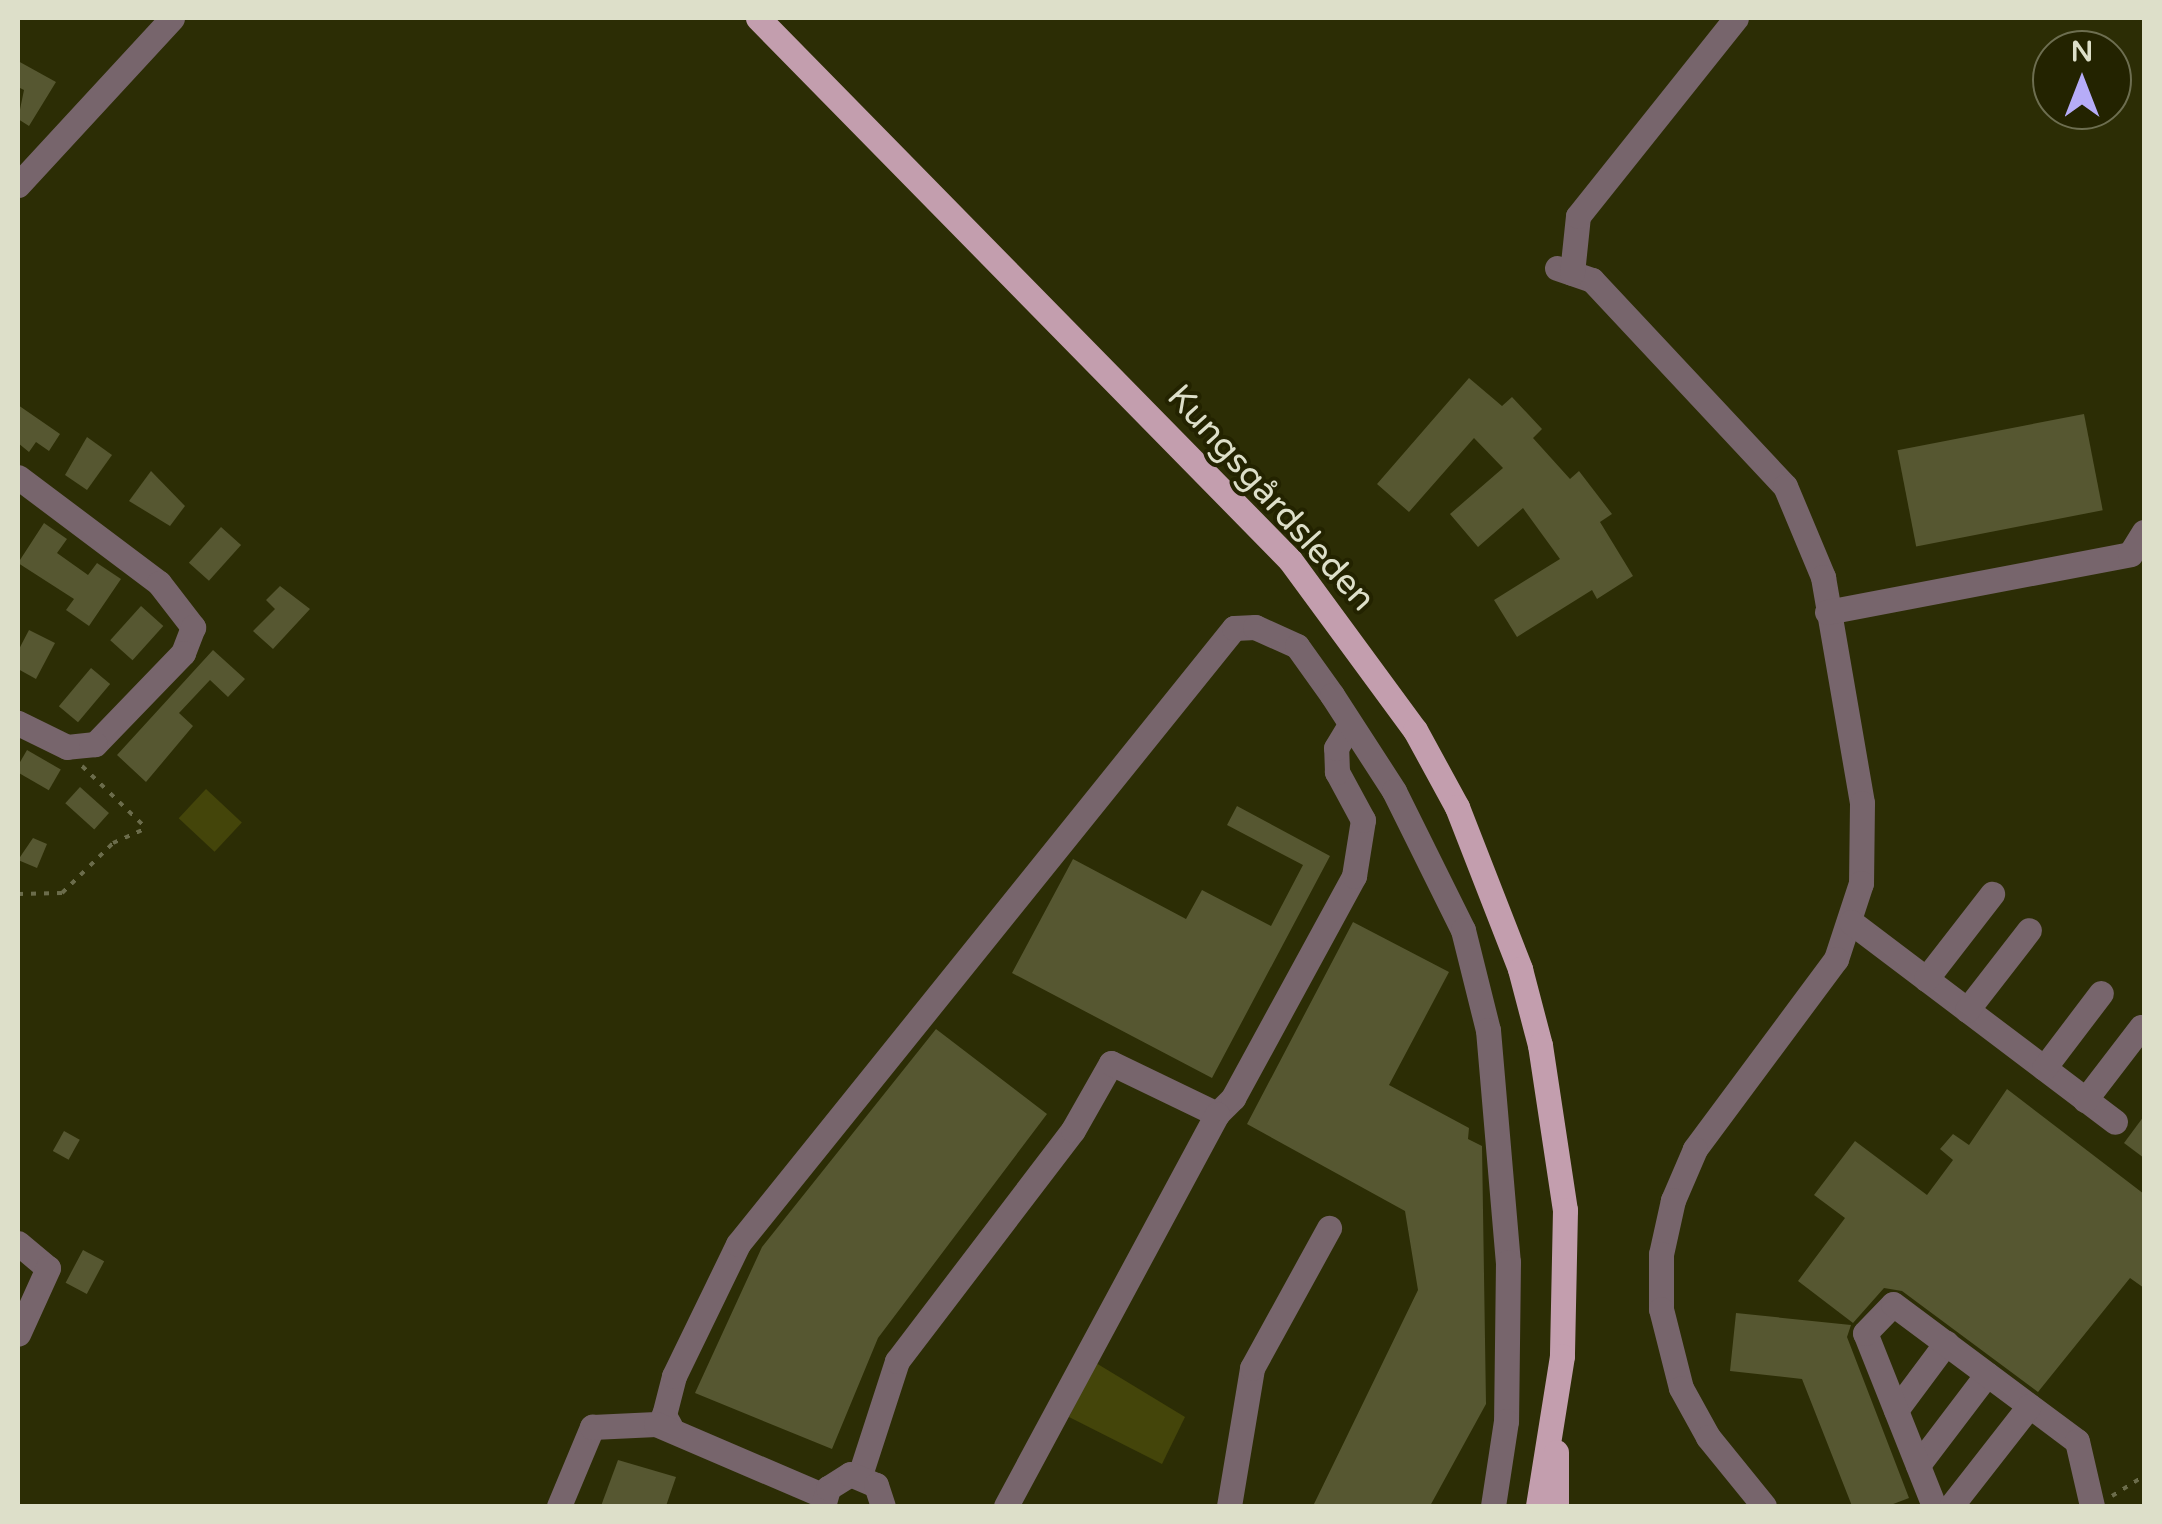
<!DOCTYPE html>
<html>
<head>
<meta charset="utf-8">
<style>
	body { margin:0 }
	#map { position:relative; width:2162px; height:1524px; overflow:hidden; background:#2c2d05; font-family:"Varela Round",sans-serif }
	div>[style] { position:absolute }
	.green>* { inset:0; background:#44450a; transform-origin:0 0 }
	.building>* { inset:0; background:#565731; transform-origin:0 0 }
	.path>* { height:4px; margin-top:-2px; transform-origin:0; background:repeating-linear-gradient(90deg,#6b6c4b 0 5px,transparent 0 13px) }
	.minor>* { height:25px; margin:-12.5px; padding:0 12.5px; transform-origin:12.5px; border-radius:12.5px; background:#77656c }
	.major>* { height:25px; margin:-12.5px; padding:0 12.5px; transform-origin:12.5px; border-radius:12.5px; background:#c39eae }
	span { translate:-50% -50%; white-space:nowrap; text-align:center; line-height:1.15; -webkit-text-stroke:8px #232300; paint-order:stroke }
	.street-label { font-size:35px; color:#dddfc9 }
	.frame { position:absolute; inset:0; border:20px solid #dddfc9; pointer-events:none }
	.north { position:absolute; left:2032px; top:30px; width:100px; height:100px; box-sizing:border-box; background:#232300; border:2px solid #6d6e50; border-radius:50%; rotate:0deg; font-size:28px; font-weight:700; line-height:40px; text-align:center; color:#dddfc9 }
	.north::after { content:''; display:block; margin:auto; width:35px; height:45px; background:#b6acf8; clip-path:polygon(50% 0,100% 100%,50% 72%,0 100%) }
</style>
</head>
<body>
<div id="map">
	<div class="green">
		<div style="left:206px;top:789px;width:49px;height:40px;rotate:43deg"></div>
		<div style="clip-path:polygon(1096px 1363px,1185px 1417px,1162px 1464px,1069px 1417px)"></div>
	</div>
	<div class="building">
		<div style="clip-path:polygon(18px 61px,56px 82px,29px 126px,18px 119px,24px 90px,18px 87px)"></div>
		<div style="clip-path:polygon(1469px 378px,1502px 406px,1512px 397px,1542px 429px,1533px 438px,1570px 479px,1579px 471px,1612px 514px,1600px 522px,1633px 576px,1597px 599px,1592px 590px,1517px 637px,1494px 600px,1560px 559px,1523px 508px,1478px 547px,1450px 514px,1503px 468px,1474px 438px,1409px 512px,1377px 484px)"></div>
		<div style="clip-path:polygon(18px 405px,60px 434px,49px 451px,36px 442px,29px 452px,18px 443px)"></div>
		<div style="left:2084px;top:414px;width:98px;height:190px;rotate:79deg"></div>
		<div style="clip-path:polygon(87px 437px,112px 455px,87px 490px,65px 475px)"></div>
		<div style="clip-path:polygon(151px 471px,185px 506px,170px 526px,129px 501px)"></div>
		<div style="clip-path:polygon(44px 523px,67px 539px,57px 553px,88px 575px,97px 563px,121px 579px,89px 626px,66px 610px,74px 599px,18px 563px)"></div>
		<div style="left:221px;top:527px;width:27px;height:48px;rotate:42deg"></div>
		<div style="clip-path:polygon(280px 586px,310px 609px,273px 649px,253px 631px,275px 609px,266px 600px)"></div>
		<div style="left:141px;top:606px;width:30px;height:46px;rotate:42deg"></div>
		<div style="clip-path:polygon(29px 630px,55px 643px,36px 679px,18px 669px,18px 651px)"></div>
		<div style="clip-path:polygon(213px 650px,245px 679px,228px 697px,210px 680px,179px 713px,193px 726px,146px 782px,117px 755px)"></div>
		<div style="left:91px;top:668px;width:25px;height:50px;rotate:40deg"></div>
		<div style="left:27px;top:750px;width:39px;height:24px;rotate:30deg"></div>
		<div style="left:80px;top:787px;width:39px;height:22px;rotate:42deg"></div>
		<div style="clip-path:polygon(1237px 806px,1330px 856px,1212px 1078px,1012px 973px,1073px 859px,1186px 919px,1202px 890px,1271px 926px,1303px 865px,1227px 825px)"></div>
		<div style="clip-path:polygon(33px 838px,47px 844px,37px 868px,18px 860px)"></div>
		<div style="clip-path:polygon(1353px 922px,1449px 972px,1389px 1085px,1469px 1128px,1468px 1139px,1482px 1146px,1486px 1404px,1430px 1506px,1313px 1506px,1418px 1290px,1405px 1211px,1247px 1124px)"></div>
		<div style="clip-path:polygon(936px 1029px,1047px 1114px,878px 1338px,832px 1449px,695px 1393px,762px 1247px)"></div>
		<div style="clip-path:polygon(2007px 1089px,2144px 1194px,2144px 1288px,2130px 1278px,2038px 1392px,1902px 1291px,1884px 1288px,1853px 1323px,1798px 1281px,1845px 1218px,1814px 1195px,1855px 1141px,1927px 1195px,1953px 1160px,1940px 1149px,1953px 1134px,1969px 1145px)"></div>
		<div style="clip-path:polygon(2144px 1116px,2144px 1158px,2124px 1143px)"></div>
		<div style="left:64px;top:1131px;width:18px;height:23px;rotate:29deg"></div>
		<div style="left:83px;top:1250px;width:24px;height:37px;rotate:28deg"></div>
		<div style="clip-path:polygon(1736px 1313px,1851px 1325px,1847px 1337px,1909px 1498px,1888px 1506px,1852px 1506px,1802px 1379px,1730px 1371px)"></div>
		<div style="clip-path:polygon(618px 1460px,676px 1477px,666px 1506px,601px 1506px)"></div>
	</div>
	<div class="path">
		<div style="left:82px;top:766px;width:89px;rotate:44.1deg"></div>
		<div style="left:18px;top:894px;width:44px;rotate:-1.3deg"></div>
		<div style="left:62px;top:893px;width:71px;rotate:-44.4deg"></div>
		<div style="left:113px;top:843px;width:36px;rotate:-24deg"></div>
		<div style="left:2112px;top:1496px;width:38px;rotate:-32deg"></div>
	</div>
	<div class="minor">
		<div style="left:18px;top:185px;width:227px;rotate:-47.3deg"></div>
		<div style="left:1557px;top:268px;width:37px;rotate:19deg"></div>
		<div style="left:1592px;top:280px;width:282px;rotate:46.9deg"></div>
		<div style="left:1785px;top:486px;width:99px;rotate:67.3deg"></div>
		<div style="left:1823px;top:577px;width:229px;rotate:80.2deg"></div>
		<div style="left:1862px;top:803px;width:80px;rotate:90.7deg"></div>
		<div style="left:1861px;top:883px;width:80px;rotate:108.2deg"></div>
		<div style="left:1836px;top:959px;width:237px;rotate:126.6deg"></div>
		<div style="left:1695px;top:1149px;width:56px;rotate:113.3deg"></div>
		<div style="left:1673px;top:1200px;width:55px;rotate:102.5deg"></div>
		<div style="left:1661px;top:1254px;width:55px;rotate:90deg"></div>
		<div style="left:1661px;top:1309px;width:81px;rotate:75.8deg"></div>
		<div style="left:1681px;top:1388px;width:56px;rotate:61.1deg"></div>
		<div style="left:1708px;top:1437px;width:89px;rotate:50.9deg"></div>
		<div style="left:1572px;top:273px;width:57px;rotate:-84deg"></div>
		<div style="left:1578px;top:216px;width:253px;rotate:-51.4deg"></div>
		<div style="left:18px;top:477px;width:176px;rotate:36.9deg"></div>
		<div style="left:159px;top:583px;width:56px;rotate:52.3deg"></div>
		<div style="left:193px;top:627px;width:28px;rotate:111deg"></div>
		<div style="left:183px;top:653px;width:127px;rotate:134deg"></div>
		<div style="left:95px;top:744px;width:28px;rotate:174deg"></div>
		<div style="left:67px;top:747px;width:55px;rotate:-153.9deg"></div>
		<div style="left:1827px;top:612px;width:309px;rotate:-10.8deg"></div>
		<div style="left:2130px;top:554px;width:26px;rotate:-58deg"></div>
		<div style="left:1851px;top:922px;width:331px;rotate:37.1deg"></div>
		<div style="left:1926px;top:979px;width:108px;rotate:-52.2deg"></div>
		<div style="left:1967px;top:1010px;width:101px;rotate:-52.2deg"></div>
		<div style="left:2044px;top:1068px;width:94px;rotate:-52.8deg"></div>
		<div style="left:2085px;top:1100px;width:92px;rotate:-52.5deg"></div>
		<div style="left:1217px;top:1114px;width:23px;rotate:-45deg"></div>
		<div style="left:1233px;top:1098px;width:253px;rotate:-61.4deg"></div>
		<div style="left:1354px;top:876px;width:57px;rotate:-80.9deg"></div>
		<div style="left:1363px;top:820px;width:55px;rotate:-118.4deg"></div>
		<div style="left:1337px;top:772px;width:24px;rotate:-92deg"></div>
		<div style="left:1336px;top:748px;width:27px;rotate:-59deg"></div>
		<div style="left:18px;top:1243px;width:39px;rotate:40deg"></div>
		<div style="left:48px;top:1268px;width:72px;rotate:114.4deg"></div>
		<div style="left:1896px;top:1410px;width:84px;rotate:-53.3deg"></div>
		<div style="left:670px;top:1426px;width:13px;rotate:-119deg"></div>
		<div style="left:664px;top:1415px;width:40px;rotate:-75.6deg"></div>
		<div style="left:674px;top:1376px;width:147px;rotate:-64.1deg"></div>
		<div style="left:738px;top:1244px;width:791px;rotate:-51.16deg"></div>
		<div style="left:1234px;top:628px;width:21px;rotate:-3deg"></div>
		<div style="left:1255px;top:627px;width:46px;rotate:24.3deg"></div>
		<div style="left:1297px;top:646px;width:60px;rotate:54.5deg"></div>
		<div style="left:1332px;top:695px;width:114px;rotate:57.1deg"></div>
		<div style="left:1394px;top:791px;width:155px;rotate:63.6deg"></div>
		<div style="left:1463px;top:930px;width:103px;rotate:76deg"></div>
		<div style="left:1488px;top:1030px;width:233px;rotate:85.1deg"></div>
		<div style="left:1508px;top:1262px;width:159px;rotate:90.7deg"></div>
		<div style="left:1506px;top:1421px;width:86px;rotate:98.7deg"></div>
		<div style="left:1918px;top:1465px;width:114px;rotate:-52.8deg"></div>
		<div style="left:860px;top:1475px;width:120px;rotate:-72deg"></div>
		<div style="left:897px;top:1361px;width:290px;rotate:-52.7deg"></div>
		<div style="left:1073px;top:1130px;width:77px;rotate:-60.4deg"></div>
		<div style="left:1111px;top:1063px;width:118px;rotate:25.7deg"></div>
		<div style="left:1217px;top:1114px;width:445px;rotate:118.3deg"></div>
		<div style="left:559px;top:1506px;width:86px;rotate:-67.3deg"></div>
		<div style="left:592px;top:1427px;width:64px;rotate:-2.7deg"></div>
		<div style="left:656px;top:1424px;width:183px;rotate:23.2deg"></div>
		<div style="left:823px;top:1506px;width:19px;rotate:-74deg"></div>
		<div style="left:828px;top:1488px;width:26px;rotate:-32deg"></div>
		<div style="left:850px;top:1474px;width:28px;rotate:23deg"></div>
		<div style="left:876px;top:1485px;width:22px;rotate:72deg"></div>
		<div style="left:1229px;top:1506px;width:140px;rotate:-80.5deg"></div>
		<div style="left:1252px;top:1368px;width:160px;rotate:-61.2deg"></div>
		<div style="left:1934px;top:1506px;width:186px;rotate:-111.7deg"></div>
		<div style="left:1865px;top:1333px;width:40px;rotate:-46deg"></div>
		<div style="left:1893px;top:1304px;width:229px;rotate:36.7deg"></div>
		<div style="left:2077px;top:1441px;width:67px;rotate:77deg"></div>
		<div style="left:1951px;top:1506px;width:127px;rotate:-52deg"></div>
	</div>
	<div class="major">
		<div style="left:758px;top:18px;width:759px;rotate:45.53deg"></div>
		<div style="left:1290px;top:560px;width:211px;rotate:53.7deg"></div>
		<div style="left:1415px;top:730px;width:88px;rotate:61.4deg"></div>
		<div style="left:1457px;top:807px;width:174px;rotate:68.7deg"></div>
		<div style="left:1520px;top:969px;width:79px;rotate:75.3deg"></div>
		<div style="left:1540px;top:1045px;width:167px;rotate:81.4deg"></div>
		<div style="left:1565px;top:1210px;width:146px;rotate:91.2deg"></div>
		<div style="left:1562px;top:1356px;width:152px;rotate:99.1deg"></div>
		<div style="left:1556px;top:1452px;width:54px;rotate:90deg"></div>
	</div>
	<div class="street-label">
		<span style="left:1271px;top:498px;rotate:48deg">Kungsgårdsleden</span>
	</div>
	<div class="frame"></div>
	<div class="north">N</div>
</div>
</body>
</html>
